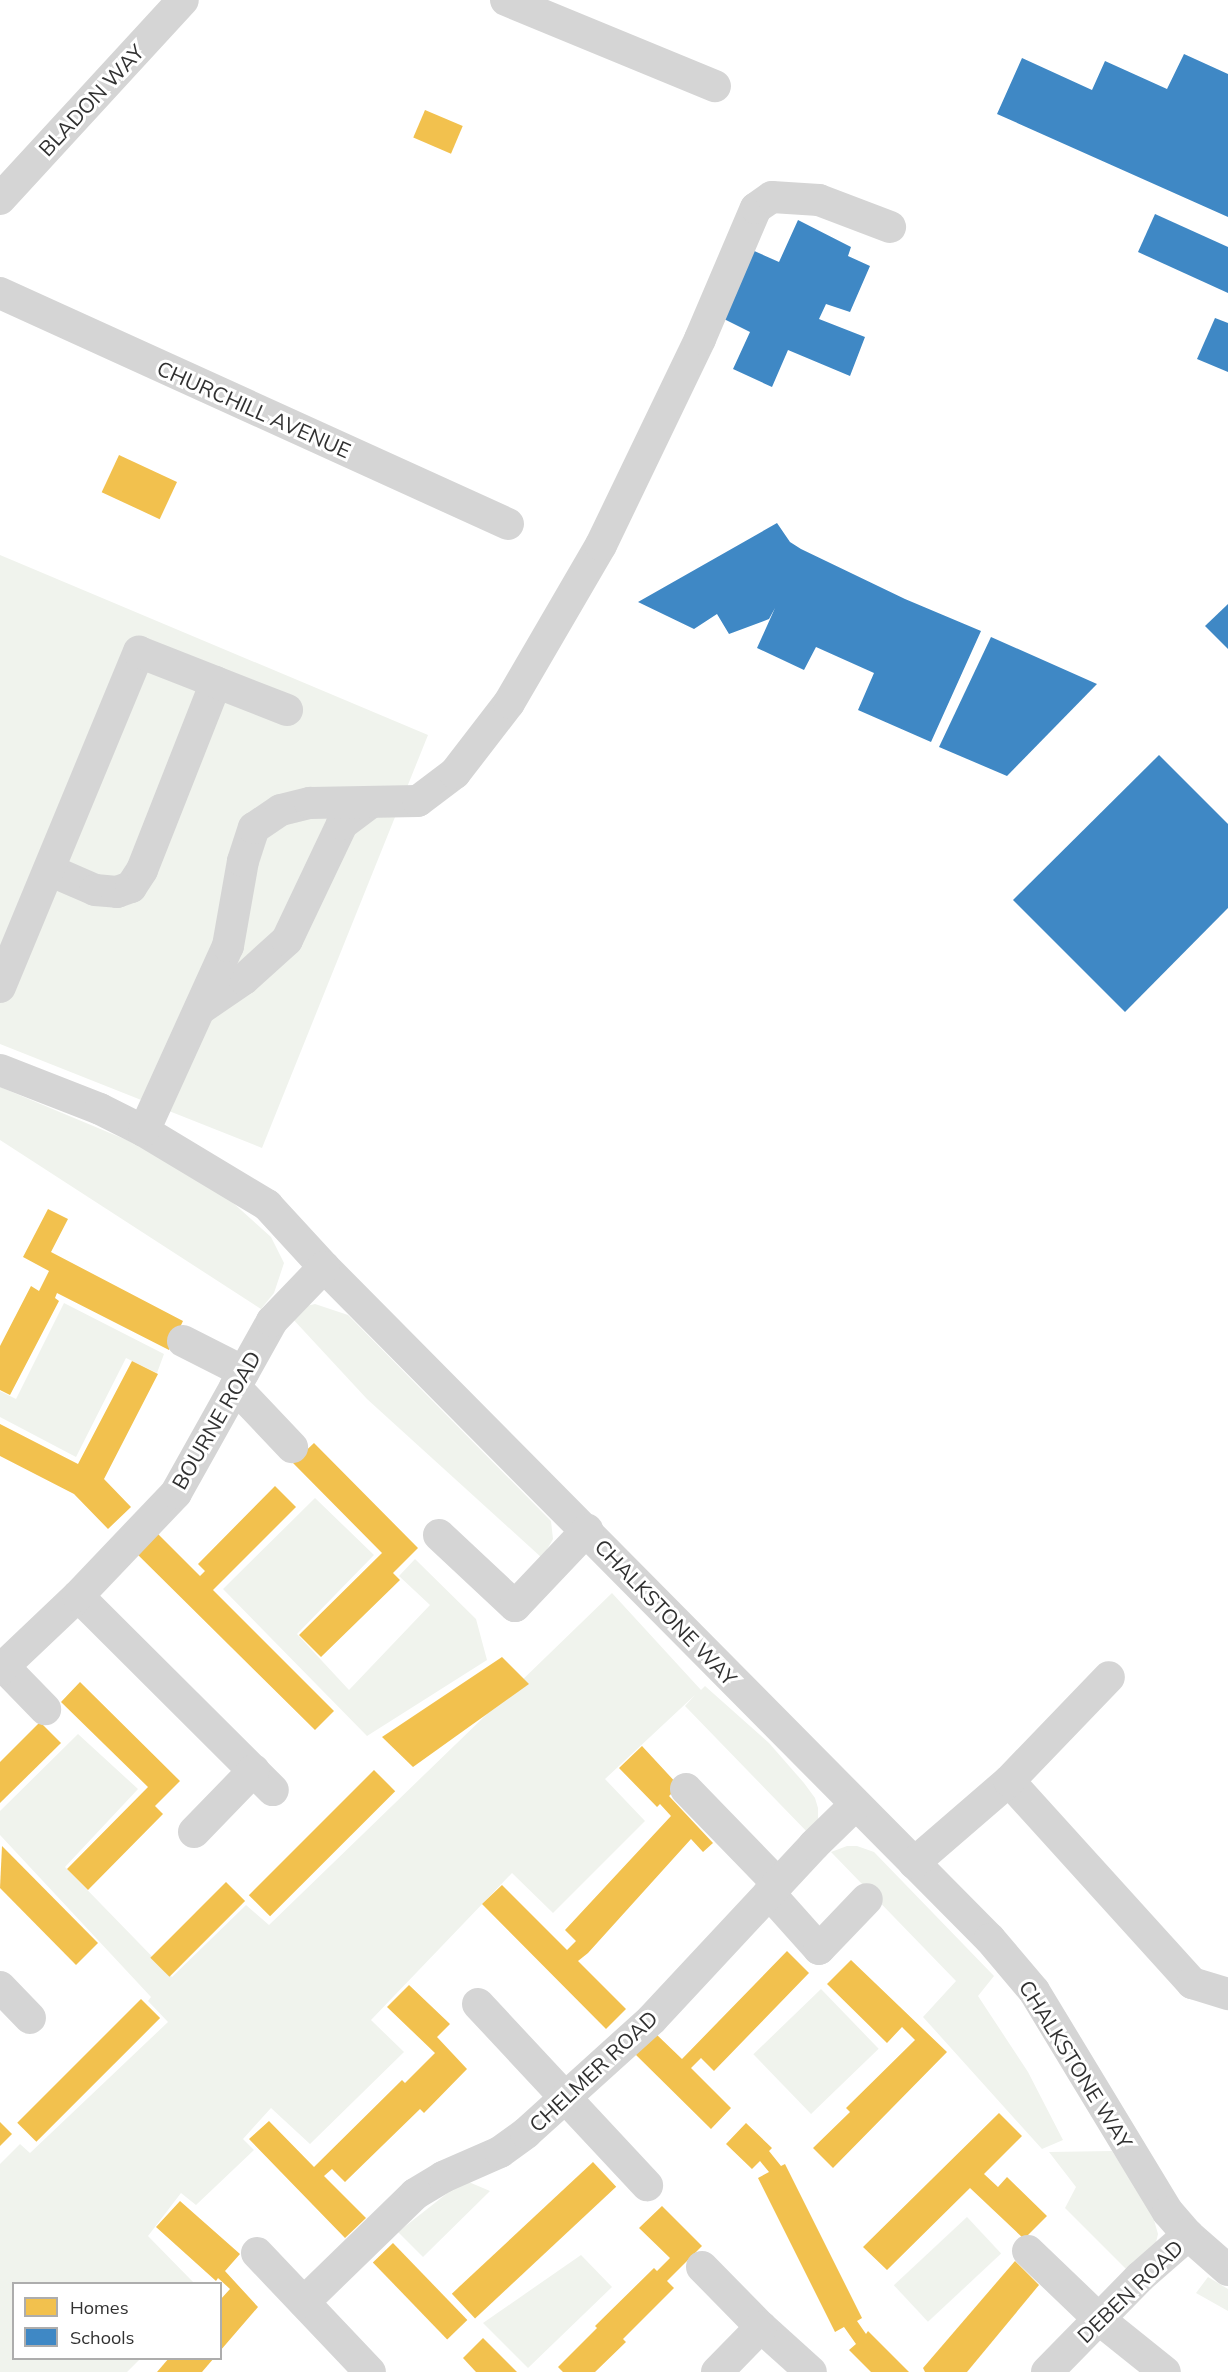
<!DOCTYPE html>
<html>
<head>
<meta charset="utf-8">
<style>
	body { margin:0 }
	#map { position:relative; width:1228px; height:2372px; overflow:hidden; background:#fff; font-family:Mulish,sans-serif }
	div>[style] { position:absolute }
	.green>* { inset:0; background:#f0f3ed; transform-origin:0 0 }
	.homes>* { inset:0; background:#f2c14e; transform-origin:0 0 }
	.schools>* { inset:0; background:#3f88c5 }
	.minor>* { height:32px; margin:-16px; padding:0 16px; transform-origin:16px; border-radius:16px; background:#d5d5d5 }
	span { translate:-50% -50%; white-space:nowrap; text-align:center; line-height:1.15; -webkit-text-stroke:6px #fff; paint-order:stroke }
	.street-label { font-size:21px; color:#313131 }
	.legend { position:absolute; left:12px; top:2282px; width:210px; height:78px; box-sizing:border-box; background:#fff; border:2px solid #adadad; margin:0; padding:8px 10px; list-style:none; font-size:18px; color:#313131 }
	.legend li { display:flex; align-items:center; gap:12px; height:30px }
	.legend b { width:30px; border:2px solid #adadad }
</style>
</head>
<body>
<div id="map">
	<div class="green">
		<div style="clip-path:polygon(0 555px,428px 735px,262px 1148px,0 1044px)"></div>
		<div style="clip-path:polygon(0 1087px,153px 1151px,231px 1201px,271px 1237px,284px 1263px,274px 1293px,261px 1309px,0 1140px)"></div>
		<div style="clip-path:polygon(64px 1303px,164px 1354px,157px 1373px,126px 1358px,76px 1457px,0 1417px,0 1391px,16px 1399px)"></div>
		<div style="clip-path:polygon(315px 1304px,348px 1315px,551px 1521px,553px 1539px,542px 1558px,367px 1399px,291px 1317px,302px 1307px)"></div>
		<div style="clip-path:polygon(315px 1498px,374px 1555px,297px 1634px,349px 1690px,430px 1605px,399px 1576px,415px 1559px,476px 1619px,487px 1660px,367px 1736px,223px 1589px)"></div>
		<div style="clip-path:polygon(612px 1593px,701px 1690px,705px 1686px,769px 1743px,804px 1783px,815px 1798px,818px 1808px,818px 1819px,811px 1836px,685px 1706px,695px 1695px,605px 1779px,645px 1821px,553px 1913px,512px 1873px,371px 2020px,404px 2052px,310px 2144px,271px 2108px,243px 2139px,254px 2150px,196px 2205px,181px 2193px,148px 2236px,194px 2283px,14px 2284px,14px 2358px,140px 2359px,127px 2372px,0 2372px,0 2164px,20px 2144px,30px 2153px,168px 2022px,148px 2001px,151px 1997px,0 1835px,0 1811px,78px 1734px,138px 1789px,65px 1867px,172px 1977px,246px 1905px,269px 1925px)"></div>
		<div style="clip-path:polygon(847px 1846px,857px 1846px,874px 1852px,994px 1976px,978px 1996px,1028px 2072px,1063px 2140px,1042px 2149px,923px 2017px,956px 1981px,831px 1852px)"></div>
		<div style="left:821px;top:1989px;width:83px;height:94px;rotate:46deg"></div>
		<div style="clip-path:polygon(1112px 2151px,1152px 2213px,1158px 2234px,1153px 2255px,1128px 2271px,1065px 2208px,1076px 2187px,1049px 2152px)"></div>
		<div style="clip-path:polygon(464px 2180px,490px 2191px,423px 2257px,398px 2232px)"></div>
		<div style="left:967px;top:2217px;width:50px;height:100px;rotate:47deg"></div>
		<div style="clip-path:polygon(581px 2255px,612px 2287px,528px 2368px,483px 2323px)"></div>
		<div style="clip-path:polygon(1208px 2277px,1228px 2289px,1228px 2311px,1196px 2293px)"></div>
	</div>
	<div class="homes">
		<div style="left:425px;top:110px;width:41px;height:30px;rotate:23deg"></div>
		<div style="left:119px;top:455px;width:64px;height:41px;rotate:25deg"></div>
		<div style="clip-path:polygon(48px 1209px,68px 1219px,51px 1252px,183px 1321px,169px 1350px,57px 1293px,55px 1298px,59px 1301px,10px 1395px,0 1390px,0 1346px,31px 1286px,39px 1291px,49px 1271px,23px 1257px)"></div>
		<div style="clip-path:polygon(132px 1361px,158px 1374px,104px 1479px,131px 1507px,108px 1529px,74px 1494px,0 1456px,0 1424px,78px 1464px)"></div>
		<div style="clip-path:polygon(314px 1443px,418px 1548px,393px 1573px,400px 1580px,321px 1657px,299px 1635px,382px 1553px,293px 1463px)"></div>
		<div style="clip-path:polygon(275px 1486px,296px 1507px,213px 1590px,334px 1711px,315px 1730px,131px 1548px,151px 1527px,200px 1576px,205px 1571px,198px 1564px)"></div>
		<div style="clip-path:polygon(502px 1657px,529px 1684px,413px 1767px,382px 1737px)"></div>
		<div style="clip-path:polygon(80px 1682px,180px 1781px,155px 1806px,163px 1814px,88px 1890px,67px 1869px,148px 1787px,61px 1702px)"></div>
		<div style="clip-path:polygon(40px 1722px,61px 1743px,0 1803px,0 1762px)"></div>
		<div style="clip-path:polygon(642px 1746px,679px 1786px,669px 1796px,713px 1843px,703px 1852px,691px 1839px,588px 1953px,578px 1961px,626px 2009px,606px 2029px,482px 1904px,502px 1885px,567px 1950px,576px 1941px,565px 1930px,671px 1816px,660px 1804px,657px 1807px,619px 1768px)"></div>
		<div style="left:374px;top:1770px;width:30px;height:177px;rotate:45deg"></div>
		<div style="clip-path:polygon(2px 1846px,98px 1943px,76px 1965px,0 1888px)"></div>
		<div style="left:226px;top:1882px;width:27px;height:107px;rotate:45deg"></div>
		<div style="clip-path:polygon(787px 1951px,809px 1973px,714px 2071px,701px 2058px,691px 2068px,731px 2108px,711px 2129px,635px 2054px,656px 2034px,682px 2059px)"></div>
		<div style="clip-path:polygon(851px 1960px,947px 2052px,833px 2168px,813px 2148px,850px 2112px,846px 2108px,915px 2040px,902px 2027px,887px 2043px,827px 1984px)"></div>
		<div style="clip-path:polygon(409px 1985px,450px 2024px,437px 2037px,467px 2069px,424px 2113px,420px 2109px,345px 2182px,332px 2169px,324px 2176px,366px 2218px,345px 2238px,249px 2139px,269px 2121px,314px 2167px,402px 2080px,405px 2083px,435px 2053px,387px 2007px)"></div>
		<div style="left:141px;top:1999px;width:27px;height:175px;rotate:45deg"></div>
		<div style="clip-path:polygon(999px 2113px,1022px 2136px,984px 2174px,998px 2187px,1007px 2177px,1047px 2216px,1024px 2239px,970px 2188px,887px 2270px,863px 2247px)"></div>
		<div style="clip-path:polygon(0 2122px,12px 2134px,0 2146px)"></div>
		<div style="clip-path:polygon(746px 2123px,772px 2148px,769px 2151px,781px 2166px,785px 2164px,862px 2318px,857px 2321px,866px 2334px,868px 2331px,909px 2372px,871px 2372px,849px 2350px,856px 2344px,844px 2327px,835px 2332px,758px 2178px,769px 2172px,760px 2161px,752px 2169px,726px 2144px)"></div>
		<div style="left:593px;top:2162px;width:34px;height:193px;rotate:47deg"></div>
		<div style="clip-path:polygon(180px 2201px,240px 2254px,225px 2271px,258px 2307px,220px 2351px,220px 2300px,230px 2289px,218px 2278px,216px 2281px,156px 2227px)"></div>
		<div style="clip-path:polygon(662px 2206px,702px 2246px,667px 2281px,674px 2288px,623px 2339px,626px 2342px,595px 2372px,563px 2372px,558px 2367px,597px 2328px,595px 2326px,654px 2268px,657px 2271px,670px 2258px,639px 2228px)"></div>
		<div style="left:393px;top:2243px;width:107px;height:28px;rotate:46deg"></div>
		<div style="clip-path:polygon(1015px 2261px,1039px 2285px,967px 2372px,925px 2372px,923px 2368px)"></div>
		<div style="clip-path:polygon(483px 2338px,517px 2372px,476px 2372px,463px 2358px)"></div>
		<div style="clip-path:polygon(169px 2358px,214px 2358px,202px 2372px,157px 2372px)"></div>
	</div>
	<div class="schools">
		<div style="clip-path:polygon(1184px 54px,1228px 74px,1228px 217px,997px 114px,1022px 58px,1092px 90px,1105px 61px,1167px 89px)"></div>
		<div style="clip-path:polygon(1155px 214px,1228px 247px,1228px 293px,1138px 252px)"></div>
		<div style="clip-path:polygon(798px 220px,851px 247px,848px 256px,870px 266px,850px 312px,826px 304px,819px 319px,865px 337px,850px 376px,788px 350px,772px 387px,733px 369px,750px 332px,720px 317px,752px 250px,779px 262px)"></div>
		<div style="clip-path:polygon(1215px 318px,1228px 323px,1228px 372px,1197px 359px)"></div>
		<div style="clip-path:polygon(777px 523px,790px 542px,801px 549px,905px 599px,981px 631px,931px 742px,858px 710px,874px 673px,816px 647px,804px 670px,757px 648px,775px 608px,769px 619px,729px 634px,717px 614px,694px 629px,638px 602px)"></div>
		<div style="clip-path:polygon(1228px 604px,1228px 649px,1205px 626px)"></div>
		<div style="clip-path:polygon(991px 637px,1097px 684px,1007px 776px,939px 747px)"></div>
		<div style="clip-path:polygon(1159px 755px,1228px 824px,1228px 908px,1125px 1012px,1013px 900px)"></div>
	</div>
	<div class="minor">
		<div style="left:506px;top:0;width:226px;rotate:22.4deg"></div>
		<div style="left:0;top:199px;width:270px;rotate:-47.4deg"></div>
		<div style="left:0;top:293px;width:558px;rotate:24.45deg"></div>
		<div style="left:49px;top:870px;width:50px;rotate:23.5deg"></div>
		<div style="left:95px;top:890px;width:22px;rotate:5deg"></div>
		<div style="left:117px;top:892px;width:15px;rotate:-20deg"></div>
		<div style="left:131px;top:887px;width:20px;rotate:-57deg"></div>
		<div style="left:142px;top:870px;width:202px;rotate:-68.5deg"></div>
		<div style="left:0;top:987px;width:363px;rotate:-67.5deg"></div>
		<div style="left:139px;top:652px;width:159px;rotate:21.4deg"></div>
		<div style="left:200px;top:1009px;width:53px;rotate:-34.3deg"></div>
		<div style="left:244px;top:979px;width:58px;rotate:-42.2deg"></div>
		<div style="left:287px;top:940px;width:128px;rotate:-64.6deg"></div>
		<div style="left:342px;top:824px;width:35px;rotate:-37deg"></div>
		<div style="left:0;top:1070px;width:107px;rotate:21.3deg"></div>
		<div style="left:100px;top:1109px;width:49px;rotate:26.6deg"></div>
		<div style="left:144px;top:1131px;width:144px;rotate:31deg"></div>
		<div style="left:267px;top:1205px;width:84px;rotate:47.4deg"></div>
		<div style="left:324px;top:1267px;width:946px;rotate:45.26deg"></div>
		<div style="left:990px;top:1939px;width:68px;rotate:49.8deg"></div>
		<div style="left:1034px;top:1991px;width:258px;rotate:58.8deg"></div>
		<div style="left:1168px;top:2212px;width:30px;rotate:49deg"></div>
		<div style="left:1188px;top:2235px;width:53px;rotate:41.2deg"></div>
		<div style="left:144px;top:1131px;width:203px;rotate:-65.6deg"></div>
		<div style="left:228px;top:946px;width:86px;rotate:-80deg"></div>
		<div style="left:243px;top:861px;width:35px;rotate:-72deg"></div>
		<div style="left:254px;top:828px;width:32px;rotate:-34deg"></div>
		<div style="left:281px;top:810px;width:30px;rotate:-14deg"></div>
		<div style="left:310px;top:803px;width:108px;rotate:-1.1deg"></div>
		<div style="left:418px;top:801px;width:46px;rotate:-37.1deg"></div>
		<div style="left:455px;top:773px;width:88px;rotate:-52.4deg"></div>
		<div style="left:509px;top:703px;width:183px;rotate:-59.8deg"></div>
		<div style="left:601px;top:545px;width:229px;rotate:-64.3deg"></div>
		<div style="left:700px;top:339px;width:142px;rotate:-66.9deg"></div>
		<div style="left:756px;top:208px;width:19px;rotate:-35deg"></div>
		<div style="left:772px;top:197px;width:47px;rotate:3.7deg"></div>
		<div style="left:819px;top:200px;width:76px;rotate:20.8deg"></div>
		<div style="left:183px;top:1341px;width:68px;rotate:26.9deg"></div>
		<div style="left:235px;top:1387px;width:83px;rotate:46.5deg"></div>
		<div style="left:439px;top:1535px;width:104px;rotate:43.1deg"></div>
		<div style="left:515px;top:1606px;width:105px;rotate:-46.5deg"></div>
		<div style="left:78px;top:1596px;width:275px;rotate:44.9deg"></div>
		<div style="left:4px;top:1667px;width:59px;rotate:45.7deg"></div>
		<div style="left:0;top:1670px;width:108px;rotate:-43.5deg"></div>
		<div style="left:78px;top:1596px;width:142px;rotate:-46.4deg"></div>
		<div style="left:176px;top:1493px;width:197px;rotate:-60.8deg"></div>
		<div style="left:272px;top:1321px;width:75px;rotate:-46.1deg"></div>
		<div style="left:1009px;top:1781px;width:273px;rotate:47.8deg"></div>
		<div style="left:1192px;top:1983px;width:38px;rotate:17deg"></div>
		<div style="left:686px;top:1789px;width:132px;rotate:45.9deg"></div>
		<div style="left:194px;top:1832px;width:86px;rotate:-45.9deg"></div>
		<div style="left:914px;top:1863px;width:125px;rotate:-40.8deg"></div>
		<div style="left:1009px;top:1781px;width:144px;rotate:-46.1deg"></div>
		<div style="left:769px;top:1893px;width:75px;rotate:48.2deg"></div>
		<div style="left:819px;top:1949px;width:69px;rotate:-46.2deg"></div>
		<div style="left:0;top:1987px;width:43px;rotate:45.9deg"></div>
		<div style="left:478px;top:2004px;width:248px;rotate:47deg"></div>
		<div style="left:1028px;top:2251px;width:100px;rotate:43.8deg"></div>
		<div style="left:1100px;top:2320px;width:83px;rotate:38.7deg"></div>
		<div style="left:257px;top:2253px;width:164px;rotate:46.5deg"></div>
		<div style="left:702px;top:2267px;width:84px;rotate:45.5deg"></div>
		<div style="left:761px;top:2327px;width:67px;rotate:42deg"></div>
		<div style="left:304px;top:2302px;width:155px;rotate:-44.2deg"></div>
		<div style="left:415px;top:2194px;width:33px;rotate:-31deg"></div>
		<div style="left:443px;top:2177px;width:62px;rotate:-23.7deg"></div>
		<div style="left:500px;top:2152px;width:32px;rotate:-36deg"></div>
		<div style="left:526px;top:2133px;width:170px;rotate:-42.1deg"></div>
		<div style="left:652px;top:2019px;width:238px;rotate:-47deg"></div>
		<div style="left:814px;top:1845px;width:57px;rotate:-44.3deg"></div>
		<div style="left:717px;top:2372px;width:63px;rotate:-45.6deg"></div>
		<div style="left:1047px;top:2372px;width:133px;rotate:-45.6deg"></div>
		<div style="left:1140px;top:2277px;width:64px;rotate:-41.2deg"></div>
	</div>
	<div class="street-label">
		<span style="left:91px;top:100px;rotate:-47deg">BLADON WAY</span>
		<span style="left:254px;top:409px;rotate:24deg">CHURCHILL AVENUE</span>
		<span style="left:216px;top:1420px;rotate:-60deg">BOURNE ROAD</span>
		<span style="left:666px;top:1612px;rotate:46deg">CHALKSTONE WAY</span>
		<span style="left:1076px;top:2064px;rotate:58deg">CHALKSTONE WAY</span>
		<span style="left:593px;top:2071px;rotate:-43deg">CHELMER ROAD</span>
		<span style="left:1130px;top:2291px;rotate:-44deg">DEBEN ROAD</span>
	</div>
	<ul class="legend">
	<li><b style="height:16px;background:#f2c14e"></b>Homes</li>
	<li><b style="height:16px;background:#3f88c5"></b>Schools</li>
	</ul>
</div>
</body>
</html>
